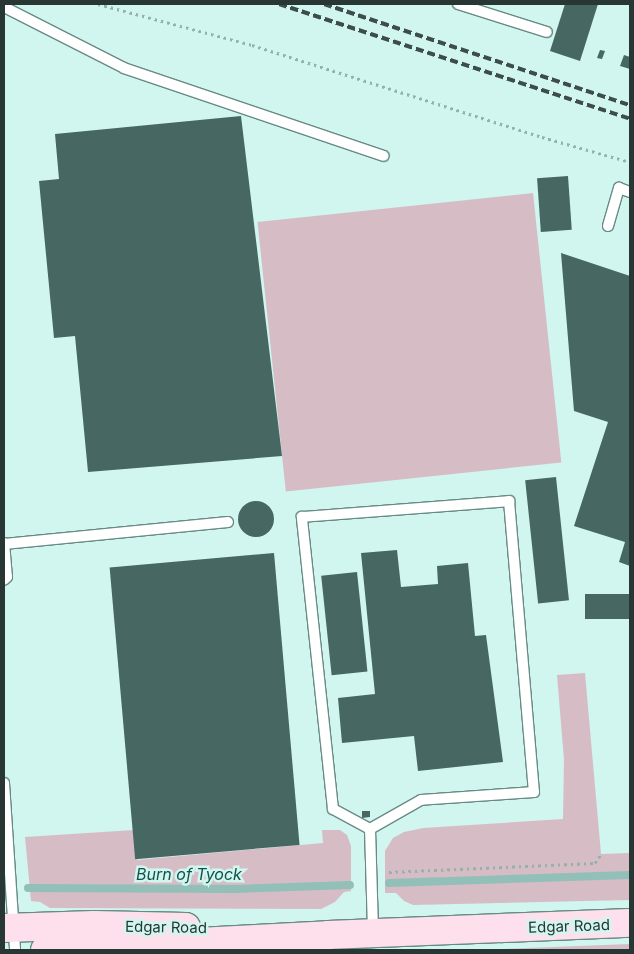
<!DOCTYPE html>
<html>
<head>
<meta charset="utf-8">
<style>
	body { margin:0 }
	#map { position:relative; width:634px; height:954px; overflow:hidden; background:#d1f5ef; font-family:Inter,sans-serif }
	div>[style] { position:absolute }
	.green>* { inset:0; background:#d6bcc5; transform-origin:0 0 }
	.stream>* { height:8px; margin:-4px; padding:0 4px; transform-origin:4px; border-radius:4px; background:#92bfb8 }
	.building>* { inset:0; background:#466762; transform-origin:0 0 }
	.round { border-radius:50% }
	.path>* { height:3px; margin-top:-1.5px; transform-origin:0; background:repeating-linear-gradient(90deg,#94b1ac 0 2.5px,transparent 0 6.5px) }
	.roads { filter:drop-shadow(1px 0 #688a84) drop-shadow(-1px 0 #688a84) drop-shadow(0 1px #688a84) drop-shadow(0 -1px #688a84) }
	.lane>* { height:10px; margin:-5px; padding:0 5px; transform-origin:5px; border-radius:5px; background:#fff }
	.secondary>* { height:28px; margin:-14px; padding:0 14px; transform-origin:14px; border-radius:14px; background:#fee0ec }
	.rail>* { height:4px; margin-top:-2px; transform-origin:0; background:repeating-linear-gradient(90deg,#3d4d4a 0 8px,transparent 0 12px) }
	span { translate:-50% -50%; white-space:nowrap; text-align:center; line-height:1.15; -webkit-text-stroke:5px #d1f5ef; paint-order:stroke }
	.street-label { font-size:15px; color:#293734 }
	.water-label { font-size:16px; color:#12524b; font-style:italic }
	.frame { position:absolute; inset:0; border:5px solid #293734; pointer-events:none }
</style>
</head>
<body>
<div id="map">
	<div class="green">
		<div style="left:533px;top:193px;width:271px;height:277px;rotate:84deg"></div>
		<div style="clip-path:polygon(585px 673px,601px 854px,630px 853px,630px 900px,413px 905px,404px 901px,396px 893px,385px 893px,385px 851px,393px 838px,404px 832px,423px 828px,563px 819px,564px 760px,557px 675px)"></div>
		<div style="clip-path:polygon(134px 830px,137px 860px,323px 843px,322px 830px,340px 830px,347px 835px,351px 846px,351px 891px,344px 892px,335px 902px,321px 909px,50px 908px,40px 902px,31px 901px,25px 837px)"></div>
		<div style="clip-path:polygon(630px 944px,630px 950px,475px 950px)"></div>
	</div>
	<div class="stream">
		<div style="left:389px;top:883px;width:241px;rotate:-1.9deg"></div>
		<div style="left:28px;top:888px;width:208px;rotate:0.3deg"></div>
		<div style="left:236px;top:889px;width:114px;rotate:-2deg"></div>
	</div>
	<div class="building">
		<div style="clip-path:polygon(565px 4px,598px 4px,580px 61px,550px 51px)"></div>
		<div style="clip-path:polygon(600px 50px,605px 51px,602px 59px,597px 58px)"></div>
		<div style="clip-path:polygon(624px 55px,630px 57px,630px 69px,620px 66px)"></div>
		<div style="clip-path:polygon(241px 116px,282px 456px,88px 472px,75px 336px,54px 338px,39px 181px,59px 179px,55px 134px)"></div>
		<div style="left:568px;top:176px;width:54px;height:31px;rotate:86deg"></div>
		<div style="clip-path:polygon(561px 253px,630px 276px,630px 566px,619px 562px,625px 542px,574px 526px,608px 422px,574px 411px)"></div>
		<div style="left:556px;top:477px;width:124px;height:31px;rotate:84deg"></div>
		<div class="round" style="left:238px;top:501px;width:36px;height:36px"></div>
		<div style="clip-path:polygon(397px 550px,401px 587px,438px 584px,437px 566px,468px 563px,475px 636px,486px 635px,503px 762px,418px 771px,414px 736px,342px 743px,338px 698px,375px 694px,361px 553px)"></div>
		<div style="left:274px;top:553px;width:293px;height:165px;rotate:85deg"></div>
		<div style="left:357px;top:572px;width:100px;height:36px;rotate:84deg"></div>
		<div style="left:630px;top:594px;width:25px;height:45px;rotate:90deg"></div>
		<div style="clip-path:polygon(362px 811px,370px 811px,370px 817px,362px 818px)"></div>
	</div>
	<div class="path">
		<div style="left:98px;top:4px;width:159px;rotate:14.9deg"></div>
		<div style="left:252px;top:45px;width:304px;rotate:17.6deg"></div>
		<div style="left:542px;top:137px;width:91px;rotate:15.9deg"></div>
		<div style="left:389px;top:872px;width:206px;rotate:-2.5deg"></div>
		<div style="left:595px;top:863px;width:11px;rotate:-56deg"></div>
	</div>
	<div class="roads">
		<div class="lane">
			<div style="left:458px;top:4px;width:93px;rotate:17.5deg"></div>
			<div style="left:4px;top:7px;width:135px;rotate:26.9deg"></div>
			<div style="left:124px;top:68px;width:274px;rotate:18.7deg"></div>
			<div style="left:608px;top:226px;width:40px;rotate:-74deg"></div>
			<div style="left:619px;top:188px;width:12px;rotate:20deg"></div>
			<div style="left:4px;top:543px;width:34px;rotate:85deg"></div>
			<div style="left:7px;top:577px;width:4px;rotate:135deg"></div>
			<div style="left:4px;top:544px;width:225px;rotate:-5.6deg"></div>
			<div style="left:4px;top:783px;width:167px;rotate:86.2deg"></div>
			<div style="left:370px;top:829px;width:42px;rotate:-151.6deg"></div>
			<div style="left:333px;top:809px;width:294px;rotate:-96.1deg"></div>
			<div style="left:302px;top:517px;width:208px;rotate:-4.4deg"></div>
			<div style="left:509px;top:501px;width:292px;rotate:85.1deg"></div>
			<div style="left:534px;top:792px;width:113px;rotate:176deg"></div>
			<div style="left:421px;top:800px;width:59px;rotate:150.4deg"></div>
			<div style="left:370px;top:829px;width:104px;rotate:88.3deg"></div>
		</div>
		<div class="secondary">
			<div style="left:4px;top:928px;width:90px;rotate:-1.9deg"></div>
			<div style="left:94px;top:925px;width:92px;rotate:1.2deg"></div>
			<div style="left:45px;top:950px;width:283px;rotate:-3deg"></div>
			<div style="left:328px;top:935px;width:302px;rotate:-2.3deg"></div>
		</div>
	</div>
	<div class="rail">
		<div style="left:279px;top:4px;width:369px;rotate:18.1deg"></div>
		<div style="left:324px;top:4px;width:322px;rotate:18.3deg"></div>
	</div>
	<div class="street-label">
		<span style="left:569px;top:926px;rotate:-2deg">Edgar Road</span>
		<span style="left:166px;top:927px;rotate:1deg">Edgar Road</span>
	</div>
	<div class="water-label">
		<span style="left:189px;top:874px">Burn of Tyock</span>
	</div>
	<div class="frame"></div>
</div>
</body>
</html>
